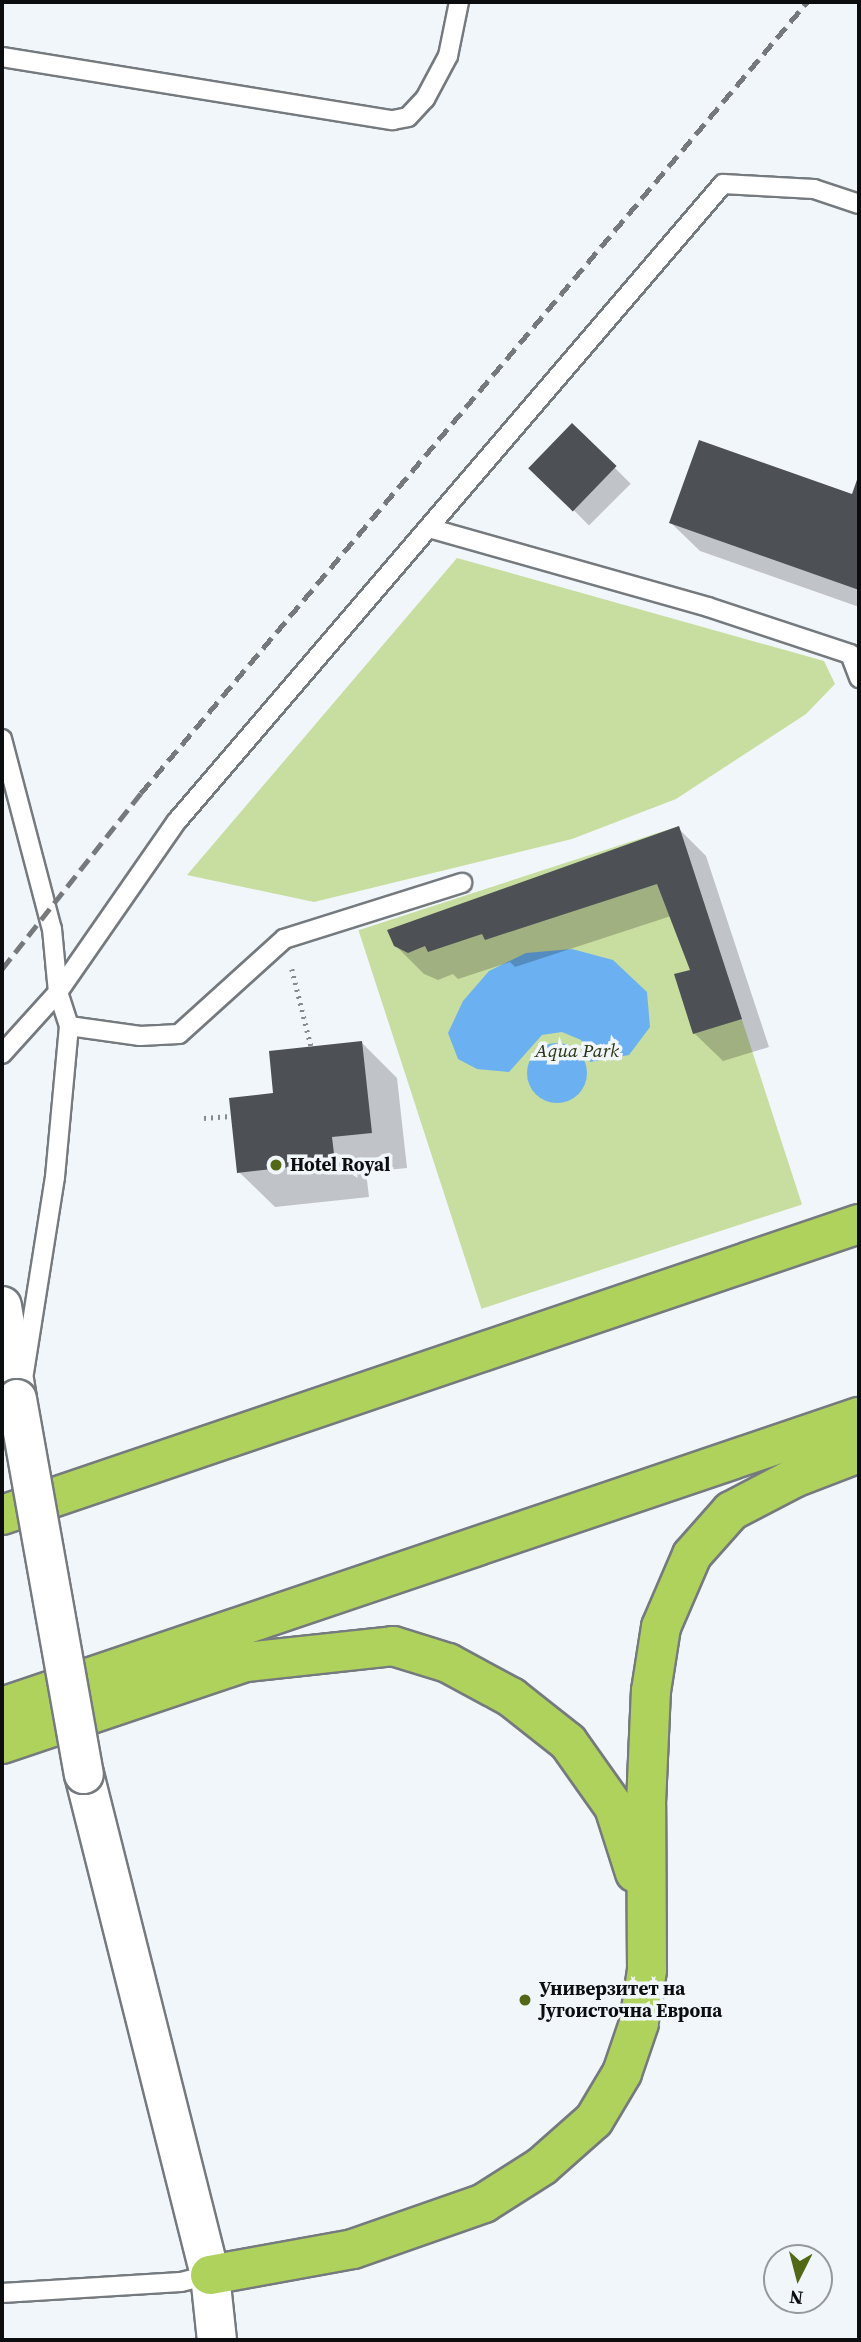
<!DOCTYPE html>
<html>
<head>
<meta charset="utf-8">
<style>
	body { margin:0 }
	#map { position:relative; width:861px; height:2342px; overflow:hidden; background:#f1f6fb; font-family:"Source Serif 4",serif }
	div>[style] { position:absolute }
	.green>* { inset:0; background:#c8dda0; transform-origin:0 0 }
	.water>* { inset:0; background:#6bb0f0 }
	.round { border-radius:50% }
	.shadow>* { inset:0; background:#0003; transform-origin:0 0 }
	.building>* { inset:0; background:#4d5155; transform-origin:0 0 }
	.path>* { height:4.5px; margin-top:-2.25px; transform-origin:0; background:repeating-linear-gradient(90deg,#878a8d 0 2px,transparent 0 7px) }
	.roads { filter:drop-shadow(2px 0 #757a7e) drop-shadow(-2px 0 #757a7e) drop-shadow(0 2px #757a7e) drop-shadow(0 -2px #757a7e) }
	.lane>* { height:18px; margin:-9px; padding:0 9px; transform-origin:9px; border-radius:9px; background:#fff }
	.secondary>* { height:38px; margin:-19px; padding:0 19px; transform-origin:19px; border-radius:19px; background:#fff }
	.highway>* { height:38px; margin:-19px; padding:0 19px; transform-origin:19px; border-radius:19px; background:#afd25c }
	.rail>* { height:5px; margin-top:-2.5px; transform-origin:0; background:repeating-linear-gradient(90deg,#76797c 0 14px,transparent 0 21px) }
	.bridges { filter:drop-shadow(2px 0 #757a7e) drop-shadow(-2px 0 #757a7e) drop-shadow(0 2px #757a7e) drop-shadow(0 -2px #757a7e) }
	.secondary-bridge>* { height:38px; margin:-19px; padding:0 19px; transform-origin:19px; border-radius:19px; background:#fff }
	.dots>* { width:19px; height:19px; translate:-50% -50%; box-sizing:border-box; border:4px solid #f1f6fb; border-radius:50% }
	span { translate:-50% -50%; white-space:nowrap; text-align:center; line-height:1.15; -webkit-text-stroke:7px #f1f6fb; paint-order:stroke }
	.park-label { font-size:19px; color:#27320e; font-style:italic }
	.poi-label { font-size:19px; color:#0c0d0f; font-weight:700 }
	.left { translate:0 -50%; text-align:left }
	.frame { position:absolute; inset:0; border:4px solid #0c0d0f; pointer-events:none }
	.north { position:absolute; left:763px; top:2244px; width:70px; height:70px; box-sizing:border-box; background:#f1f6fb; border:2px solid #95999d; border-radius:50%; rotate:186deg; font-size:19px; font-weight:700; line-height:28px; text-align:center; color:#0c0d0f }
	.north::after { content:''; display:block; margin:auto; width:24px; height:32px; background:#526816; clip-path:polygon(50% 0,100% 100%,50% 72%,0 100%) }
</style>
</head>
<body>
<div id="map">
	<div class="green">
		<div style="clip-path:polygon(457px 558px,824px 661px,835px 684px,806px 714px,676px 799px,572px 839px,314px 902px,187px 875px)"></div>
		<div style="left:679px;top:826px;width:398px;height:337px;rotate:72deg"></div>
	</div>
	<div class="water">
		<div style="clip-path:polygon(572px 949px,613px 960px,647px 992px,650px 1027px,629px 1055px,590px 1062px,581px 1040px,562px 1032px,542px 1035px,509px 1072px,477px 1069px,458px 1059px,448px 1033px,463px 1001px,489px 971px,526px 953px)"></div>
		<div class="round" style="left:527px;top:1043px;width:60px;height:60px"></div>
	</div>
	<div class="shadow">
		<div style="left:572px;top:425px;width:83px;height:59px;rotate:45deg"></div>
		<div style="clip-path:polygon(859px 478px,859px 607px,700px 551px,671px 523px,853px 497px)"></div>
		<div style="clip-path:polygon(678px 828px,706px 856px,769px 1047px,723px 1061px,694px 1033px,692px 971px,671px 916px,515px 967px,510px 962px,458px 979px,453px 974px,438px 980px,424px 974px,395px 945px)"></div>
		<div style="clip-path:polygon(361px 1042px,397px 1078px,407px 1168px,366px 1172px,369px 1197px,275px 1207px,239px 1172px,275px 1095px)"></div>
	</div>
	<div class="building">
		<div style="left:572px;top:423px;width:62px;height:63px;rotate:44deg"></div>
		<div style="clip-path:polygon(699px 440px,852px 494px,859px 474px,859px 590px,669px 523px)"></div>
		<div style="clip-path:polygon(679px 826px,742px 1019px,693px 1034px,674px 974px,690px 970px,657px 884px,485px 940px,482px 934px,428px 952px,425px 946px,408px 953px,394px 946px,387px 930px)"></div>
		<div style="clip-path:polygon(362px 1041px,372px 1133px,332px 1137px,335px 1162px,237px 1173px,229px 1098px,273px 1093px,269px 1051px)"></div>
	</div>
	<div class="path">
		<div style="left:292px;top:969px;width:79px;rotate:76.1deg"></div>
		<div style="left:204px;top:1118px;width:27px;rotate:-4deg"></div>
	</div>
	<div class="roads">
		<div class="lane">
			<div style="left:2px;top:57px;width:396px;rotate:9.2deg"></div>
			<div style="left:393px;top:120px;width:15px;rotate:-11deg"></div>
			<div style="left:408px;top:117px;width:25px;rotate:-47deg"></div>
			<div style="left:425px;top:99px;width:49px;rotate:-61.9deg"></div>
			<div style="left:448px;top:56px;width:55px;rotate:-78.5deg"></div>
			<div style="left:429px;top:528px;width:290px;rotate:15.8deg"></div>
			<div style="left:708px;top:607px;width:150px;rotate:18.3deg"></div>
			<div style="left:850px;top:654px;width:26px;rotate:69deg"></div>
			<div style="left:2px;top:739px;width:196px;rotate:75.3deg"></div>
			<div style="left:52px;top:929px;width:63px;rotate:84.6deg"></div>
			<div style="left:58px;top:992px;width:36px;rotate:72deg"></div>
			<div style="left:69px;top:1026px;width:152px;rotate:95.3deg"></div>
			<div style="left:55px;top:1177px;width:198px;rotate:99deg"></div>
			<div style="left:69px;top:1026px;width:72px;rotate:8deg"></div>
			<div style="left:140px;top:1036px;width:39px;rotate:-3deg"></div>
			<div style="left:179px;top:1034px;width:142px;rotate:-42.1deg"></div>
			<div style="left:284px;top:939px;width:187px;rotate:-17.5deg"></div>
			<div style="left:2px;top:1054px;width:84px;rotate:-47.9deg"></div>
			<div style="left:58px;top:992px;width:208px;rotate:-55.2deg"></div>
			<div style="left:177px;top:821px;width:839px;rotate:-49.4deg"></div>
			<div style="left:723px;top:184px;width:91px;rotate:3.1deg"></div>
			<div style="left:814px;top:189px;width:47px;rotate:18.4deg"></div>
			<div style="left:2px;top:2293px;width:179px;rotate:-3.5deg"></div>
			<div style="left:181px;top:2282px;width:30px;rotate:-14deg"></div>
		</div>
		<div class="secondary">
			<div style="left:2px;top:1306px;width:94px;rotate:80.8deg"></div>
			<div style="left:84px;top:1774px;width:517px;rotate:75.88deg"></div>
			<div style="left:210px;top:2275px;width:65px;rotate:83.9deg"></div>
		</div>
		<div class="highway">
			<div style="left:2px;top:1515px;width:905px;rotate:-18.76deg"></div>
			<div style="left:2px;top:1707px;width:905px;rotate:-18.7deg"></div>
			<div style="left:2px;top:1744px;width:257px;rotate:-18.6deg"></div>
			<div style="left:246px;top:1662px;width:148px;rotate:-6.2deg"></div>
			<div style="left:393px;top:1646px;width:58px;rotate:17.2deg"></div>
			<div style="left:448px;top:1663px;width:72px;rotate:28.4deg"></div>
			<div style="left:511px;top:1697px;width:73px;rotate:38.3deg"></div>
			<div style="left:568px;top:1742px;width:80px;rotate:54.7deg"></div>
			<div style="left:614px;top:1807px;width:69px;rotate:72.3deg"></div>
			<div style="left:210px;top:2275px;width:145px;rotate:-10.3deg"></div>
			<div style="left:353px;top:2249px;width:139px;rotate:-19.3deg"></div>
			<div style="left:484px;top:2203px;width:69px;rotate:-32.5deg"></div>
			<div style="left:542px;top:2166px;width:69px;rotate:-41.5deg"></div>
			<div style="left:594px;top:2120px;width:55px;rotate:-59.2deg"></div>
			<div style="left:622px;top:2073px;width:53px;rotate:-71.2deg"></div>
			<div style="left:639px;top:2023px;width:54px;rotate:-81.4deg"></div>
			<div style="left:647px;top:1970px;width:166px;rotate:-90.3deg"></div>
			<div style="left:646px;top:1804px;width:113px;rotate:-87.5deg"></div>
			<div style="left:651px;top:1691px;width:65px;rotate:-81.1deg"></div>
			<div style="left:661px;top:1627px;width:78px;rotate:-66.7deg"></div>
			<div style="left:692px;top:1555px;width:59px;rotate:-48.4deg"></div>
			<div style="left:731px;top:1511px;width:71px;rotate:-27.6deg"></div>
			<div style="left:794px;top:1478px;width:70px;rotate:-21deg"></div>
		</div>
	</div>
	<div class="rail">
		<div style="left:2px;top:969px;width:224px;rotate:-51.7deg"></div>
		<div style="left:141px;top:793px;width:1034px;rotate:-49.9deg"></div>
	</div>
	<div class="bridges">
		<div class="secondary-bridge">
			<div style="left:17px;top:1399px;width:381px;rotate:79.9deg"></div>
		</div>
	</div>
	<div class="dots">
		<div style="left:276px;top:1165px;background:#526816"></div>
		<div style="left:525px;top:2000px;background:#526816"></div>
	</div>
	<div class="park-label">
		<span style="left:577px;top:1051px">Aqua Park</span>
	</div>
	<div class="poi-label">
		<span class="left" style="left:290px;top:1165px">Hotel Royal</span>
		<span class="left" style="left:539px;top:2000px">Универзитет на<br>Југоисточна Европа</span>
	</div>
	<div class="frame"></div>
	<div class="north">N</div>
</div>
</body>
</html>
